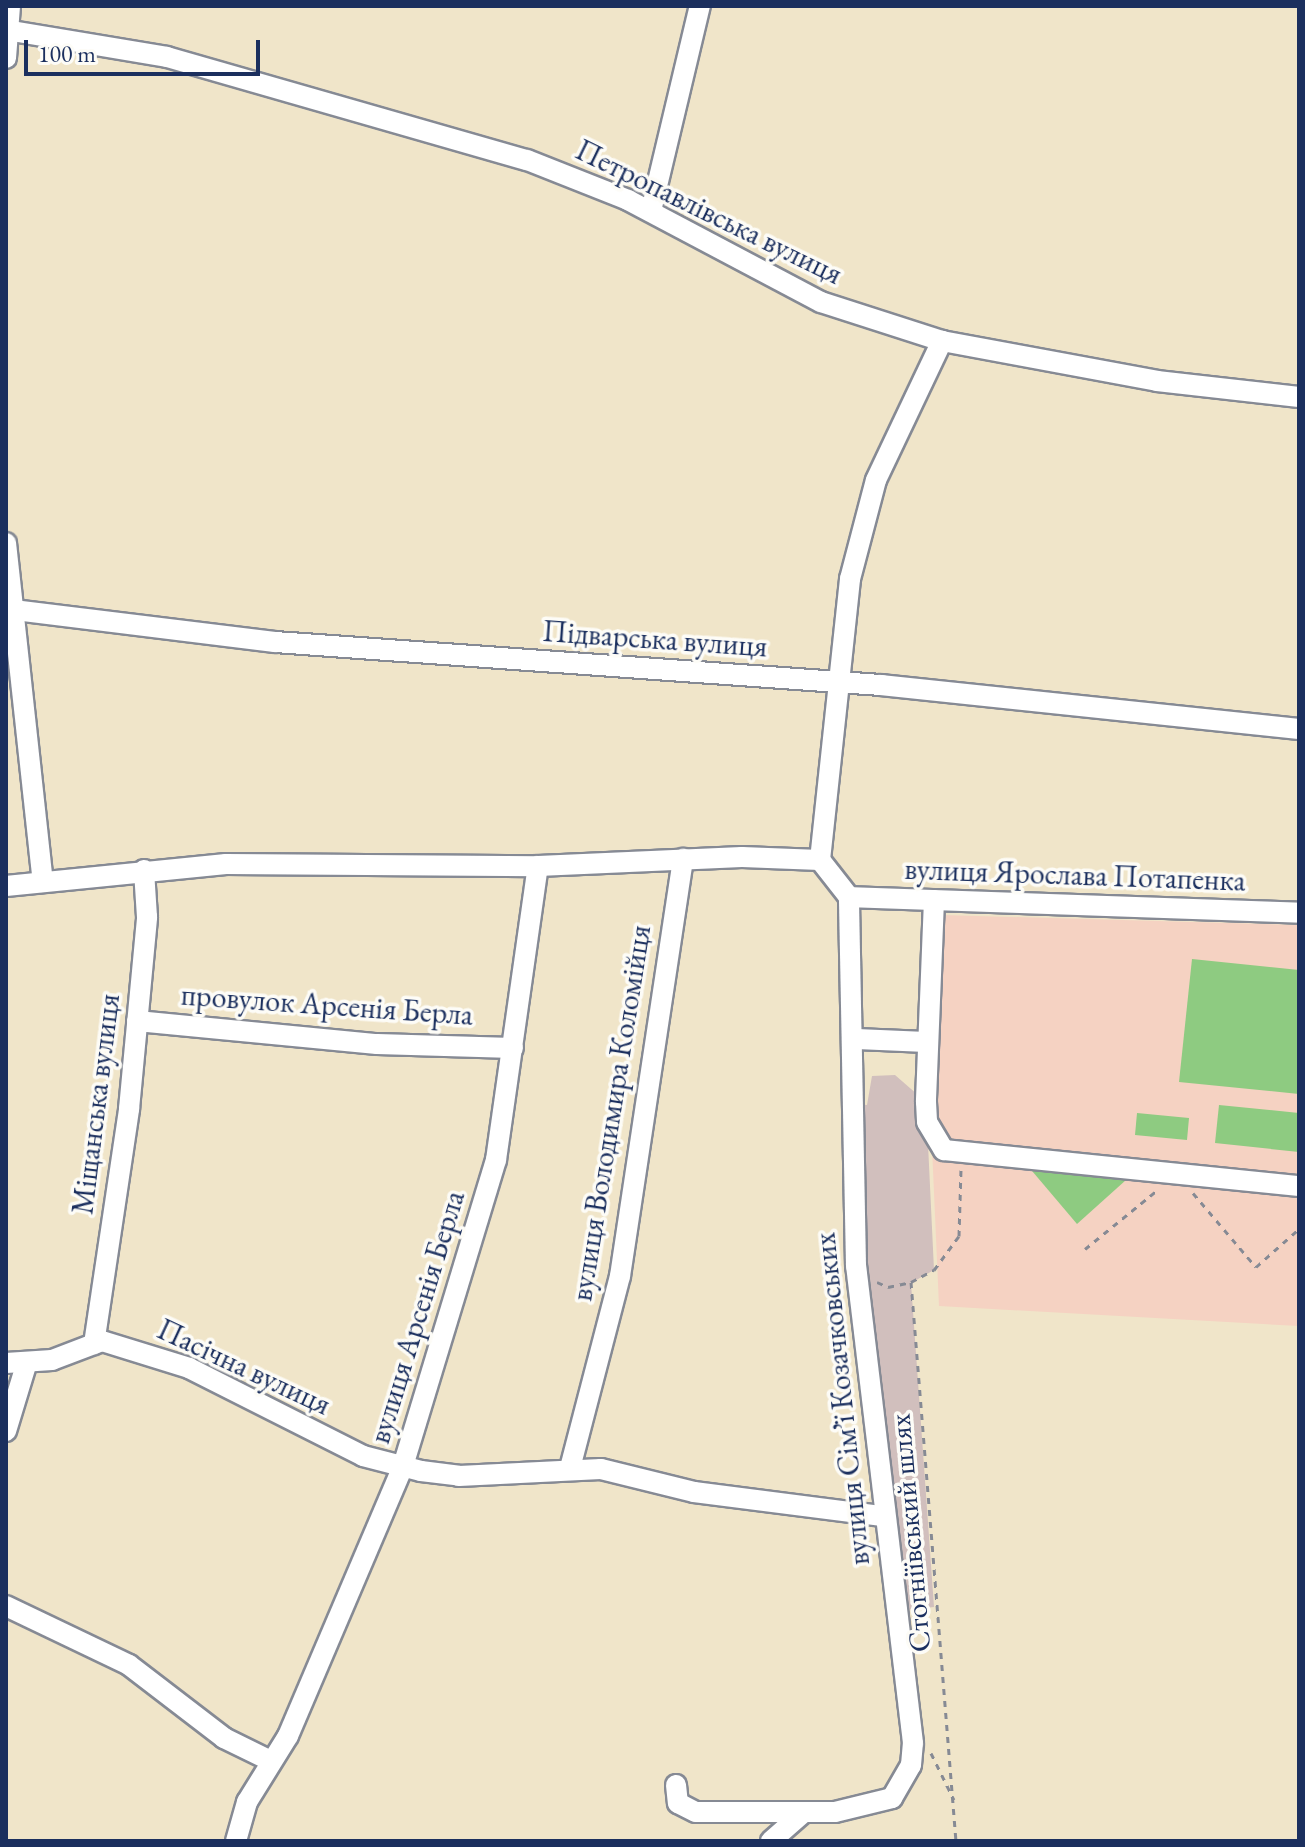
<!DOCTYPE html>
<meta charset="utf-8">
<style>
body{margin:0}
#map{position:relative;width:1305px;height:1847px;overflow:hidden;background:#f0e5c9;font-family:"EB Garamond",serif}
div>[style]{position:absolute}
.built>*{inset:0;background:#f5d2c2}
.industrial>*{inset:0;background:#d1bfbd}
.green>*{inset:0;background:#8ecb81}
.path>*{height:3px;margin-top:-1.5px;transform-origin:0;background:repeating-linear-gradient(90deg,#868a94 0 6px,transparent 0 12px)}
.roads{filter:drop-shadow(2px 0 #868a94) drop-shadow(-2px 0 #868a94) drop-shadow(0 2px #868a94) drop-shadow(0 -2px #868a94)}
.minor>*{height:20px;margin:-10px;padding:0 10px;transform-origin:10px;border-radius:10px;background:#fff}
span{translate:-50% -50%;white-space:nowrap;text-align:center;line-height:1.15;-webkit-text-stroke:7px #fdfcf7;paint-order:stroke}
.street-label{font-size:30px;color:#1b2f5e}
.frame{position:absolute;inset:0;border:8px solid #1b2f5e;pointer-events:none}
.scale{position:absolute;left:24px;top:40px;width:236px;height:36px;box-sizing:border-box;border:4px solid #1b2f5e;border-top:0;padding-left:10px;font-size:24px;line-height:28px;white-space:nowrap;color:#1b2f5e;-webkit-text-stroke:6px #fdfcf7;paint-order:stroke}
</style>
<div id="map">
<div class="built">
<i style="clip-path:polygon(942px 915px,1299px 925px,1299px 1326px,939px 1306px,930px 1102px)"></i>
</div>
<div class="industrial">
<i style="clip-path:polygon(895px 1075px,926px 1102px,934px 1270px,911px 1283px,934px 1607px,895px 1611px,856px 1266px,853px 1104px,867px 1105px,872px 1076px)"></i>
</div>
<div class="green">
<i style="clip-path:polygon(1192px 959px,1299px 970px,1299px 1094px,1179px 1082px)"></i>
<i style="clip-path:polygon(1219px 1105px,1299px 1113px,1299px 1152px,1215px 1143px)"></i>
<i style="clip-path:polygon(1137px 1113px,1189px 1118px,1187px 1140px,1135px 1135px)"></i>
<i style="clip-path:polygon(1027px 1165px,1126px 1180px,1077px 1224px)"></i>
</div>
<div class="path">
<i style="left:1193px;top:1193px;width:97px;rotate:49.6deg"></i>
<i style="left:1256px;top:1267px;width:57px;rotate:-41.5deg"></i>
<i style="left:1085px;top:1249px;width:92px;rotate:-39.2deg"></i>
<i style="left:877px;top:1282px;width:12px;rotate:24deg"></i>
<i style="left:888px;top:1287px;width:24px;rotate:-12deg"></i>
<i style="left:911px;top:1282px;width:561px;rotate:85.4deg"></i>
<i style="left:911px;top:1282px;width:26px;rotate:-28deg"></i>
<i style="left:934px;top:1270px;width:42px;rotate:-53.7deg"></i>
<i style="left:959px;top:1236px;width:66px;rotate:-88.3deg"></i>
<i style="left:931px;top:1753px;width:52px;rotate:63.9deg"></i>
</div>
<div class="roads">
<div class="minor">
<i style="left:6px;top:30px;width:163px;rotate:9.5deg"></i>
<i style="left:167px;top:57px;width:374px;rotate:16deg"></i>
<i style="left:527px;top:160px;width:109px;rotate:21.6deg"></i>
<i style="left:628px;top:200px;width:218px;rotate:27.9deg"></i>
<i style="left:821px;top:302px;width:127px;rotate:17.9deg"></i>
<i style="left:942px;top:341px;width:219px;rotate:10.5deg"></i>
<i style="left:1157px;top:381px;width:143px;rotate:6.4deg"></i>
<i style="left:6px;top:58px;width:52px;rotate:-85.6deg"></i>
<i style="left:651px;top:211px;width:211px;rotate:-76.6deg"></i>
<i style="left:6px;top:543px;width:341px;rotate:83.8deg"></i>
<i style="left:6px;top:609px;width:271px;rotate:7deg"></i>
<i style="left:275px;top:642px;width:608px;rotate:4.06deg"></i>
<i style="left:881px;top:685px;width:420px;rotate:6deg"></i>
<i style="left:6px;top:886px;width:221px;rotate:-5.7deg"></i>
<i style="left:226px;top:864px;width:312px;rotate:0.4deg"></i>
<i style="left:538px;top:866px;width:204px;rotate:-2.5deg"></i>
<i style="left:742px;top:857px;width:78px;rotate:2.2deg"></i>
<i style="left:849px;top:897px;width:47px;rotate:-128.1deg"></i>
<i style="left:820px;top:860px;width:283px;rotate:-83.9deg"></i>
<i style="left:850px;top:579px;width:102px;rotate:-75.3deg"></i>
<i style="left:876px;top:480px;width:154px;rotate:-64.6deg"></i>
<i style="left:849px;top:897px;width:450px;rotate:2deg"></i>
<i style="left:934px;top:900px;width:202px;rotate:92.3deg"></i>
<i style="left:926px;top:1102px;width:20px;rotate:87deg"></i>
<i style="left:927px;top:1122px;width:33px;rotate:59deg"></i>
<i style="left:944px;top:1150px;width:357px;rotate:5.8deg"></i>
<i style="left:137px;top:1021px;width:241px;rotate:5.5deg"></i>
<i style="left:377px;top:1044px;width:136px;rotate:1.7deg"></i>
<i style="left:855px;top:1039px;width:73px;rotate:2.4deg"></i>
<i style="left:94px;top:1344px;width:238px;rotate:-81.5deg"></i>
<i style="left:129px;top:1109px;width:193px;rotate:-84.6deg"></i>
<i style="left:147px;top:917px;width:47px;rotate:-93.7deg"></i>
<i style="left:6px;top:1363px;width:46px;rotate:-3.7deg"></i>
<i style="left:52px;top:1360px;width:53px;rotate:-20.8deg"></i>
<i style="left:102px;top:1341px;width:91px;rotate:17.2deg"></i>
<i style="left:189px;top:1368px;width:195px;rotate:26.8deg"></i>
<i style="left:363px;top:1456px;width:60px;rotate:14.5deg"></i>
<i style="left:421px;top:1471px;width:38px;rotate:7deg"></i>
<i style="left:459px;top:1476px;width:142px;rotate:-2.8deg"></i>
<i style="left:601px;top:1469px;width:96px;rotate:13.9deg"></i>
<i style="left:694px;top:1492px;width:190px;rotate:7.3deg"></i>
<i style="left:6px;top:1431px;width:72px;rotate:-73.1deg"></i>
<i style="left:570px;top:1468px;width:198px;rotate:-75.4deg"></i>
<i style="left:620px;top:1276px;width:422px;rotate:-81.4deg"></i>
<i style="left:6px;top:1606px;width:136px;rotate:25.6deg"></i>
<i style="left:129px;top:1665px;width:120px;rotate:37.5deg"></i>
<i style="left:224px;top:1738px;width:52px;rotate:26.1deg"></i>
<i style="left:676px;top:1785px;width:18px;rotate:84deg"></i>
<i style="left:678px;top:1803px;width:20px;rotate:27deg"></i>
<i style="left:696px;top:1812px;width:139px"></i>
<i style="left:835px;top:1812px;width:59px;rotate:-13.8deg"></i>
<i style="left:892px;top:1798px;width:38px;rotate:-60deg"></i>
<i style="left:911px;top:1765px;width:22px;rotate:-85deg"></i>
<i style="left:913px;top:1743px;width:480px;rotate:-96.8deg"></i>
<i style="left:856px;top:1266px;width:369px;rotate:-91.1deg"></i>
<i style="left:236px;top:1841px;width:41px;rotate:-74.2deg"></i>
<i style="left:247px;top:1802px;width:78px;rotate:-58.2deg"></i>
<i style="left:288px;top:1736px;width:293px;rotate:-66.9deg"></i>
<i style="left:403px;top:1466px;width:320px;rotate:-73.1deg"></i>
<i style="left:496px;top:1160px;width:297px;rotate:-81.9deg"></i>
<i style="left:771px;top:1841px;width:44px;rotate:-41.3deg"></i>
</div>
</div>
<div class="street-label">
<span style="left:709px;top:212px;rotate:26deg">Петропавлівська вулиця</span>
<span style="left:655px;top:639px;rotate:4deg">Підварська вулиця</span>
<span style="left:1075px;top:875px;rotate:2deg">вулиця Ярослава Потапенка</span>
<span style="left:327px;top:1005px;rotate:4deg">провулок Арсенія Берла</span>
<span style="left:96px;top:1104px;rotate:-83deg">Міщанська вулиця</span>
<span style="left:611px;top:1113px;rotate:-81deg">вулиця Володимира Коломійця</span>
<span style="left:417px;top:1317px;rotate:-73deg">вулиця Арсенія Берла</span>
<span style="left:244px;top:1367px;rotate:25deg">Пасічна вулиця</span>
<span style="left:842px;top:1399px;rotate:-96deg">вулиця Сімʼї Козачковських</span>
<span style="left:910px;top:1533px;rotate:-95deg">Стогніївський шлях</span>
</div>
<div class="frame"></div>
<div class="scale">100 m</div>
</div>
